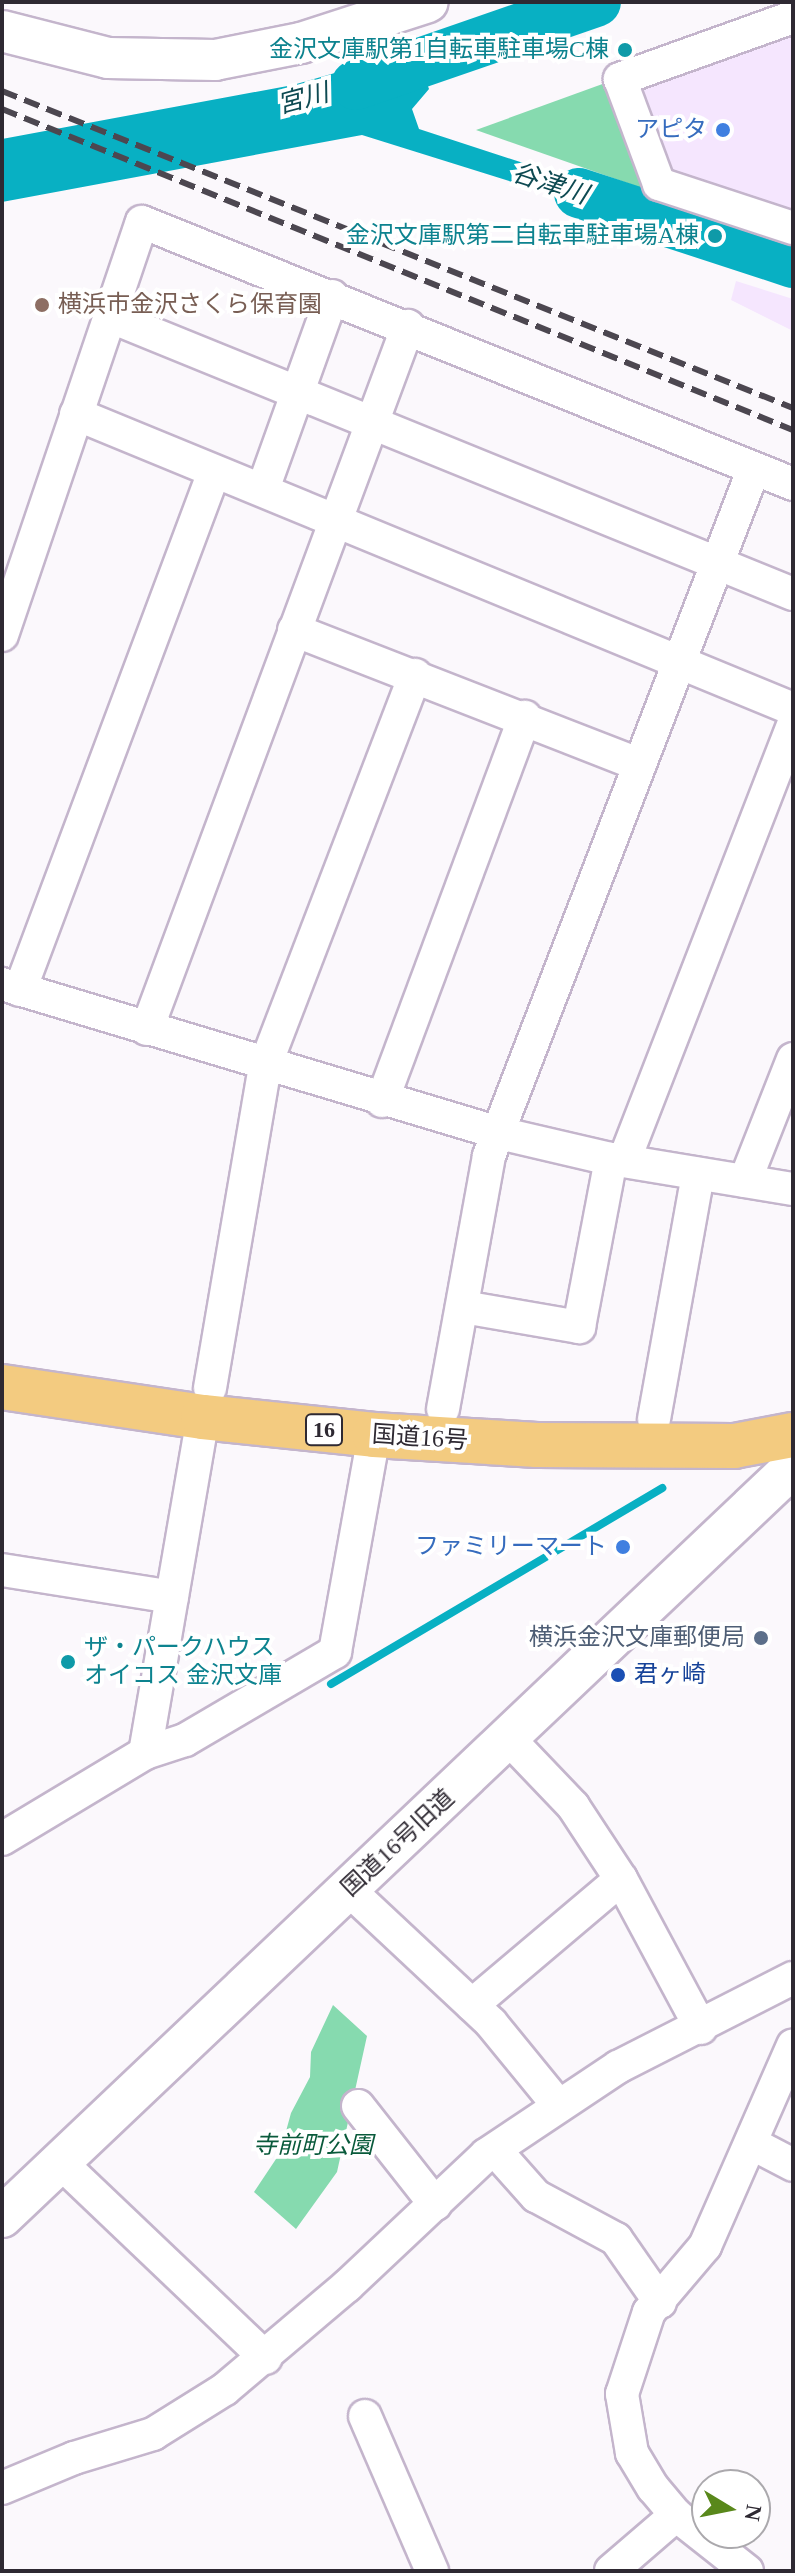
<!DOCTYPE html>
<meta charset="utf-8">
<style>
body{margin:0}
#map{position:relative;width:795px;height:2573px;overflow:hidden;background:#fbf8fc;font-family:"Times New Roman","Noto Sans JP",serif}
div>[style]{position:absolute}
.built>*{inset:0;background:#f5e6fe}
.green>*{inset:0;background:#86daaf}
.water>*{inset:0;background:#08b0c3}
.stream>*{height:8px;margin:-4px;padding:0 4px;transform-origin:4px;border-radius:4px;background:#08b0c3}
.river>*{height:50px;margin:-25px;padding:0 25px;transform-origin:25px;border-radius:25px;background:#08b0c3}
.roads{filter:drop-shadow(2px 0 #c4b5cc) drop-shadow(-2px 0 #c4b5cc) drop-shadow(0 2px #c4b5cc) drop-shadow(0 -2px #c4b5cc)}
.minor>*{height:32px;margin:-16px;padding:0 16px;transform-origin:16px;border-radius:16px;background:#fff}
.tertiary>*{height:40px;margin:-20px;padding:0 20px;transform-origin:20px;border-radius:20px;background:#fff}
.trunk>*{height:44px;margin:-22px;padding:0 22px;transform-origin:22px;border-radius:22px;background:#f3cb80}
.rail>*{height:6px;margin-top:-3px;transform-origin:0;background:repeating-linear-gradient(90deg,#4c4750 0 16px,transparent 0 24px)}
.dots>*{width:22px;height:22px;translate:-50% -50%;box-sizing:border-box;border:4px solid #fff;border-radius:50%}
span{translate:-50% -50%;white-space:nowrap;text-align:center;line-height:1.15;-webkit-text-stroke:8px #fff;paint-order:stroke}
.shield-label span{padding:2px 6px;background:#fff;border:2px solid;border-radius:6px;-webkit-text-stroke-width:0}
.shield-label{font-size:22px;color:#2e2932;font-weight:700}
.culture-label{font-size:24px;color:#0d838f}
.right{translate:-100% -50%;text-align:right}
.left{translate:0 -50%;text-align:left}
.shop-label{font-size:24px;color:#366cbe}
.education-label{font-size:24px;color:#785e54}
.street-label{font-size:24px;color:#2e2932}
.service-label{font-size:24px;color:#4e5e75}
.transit-label{font-size:24px;color:#164399}
.park-label{font-size:24px;color:#095a3b;font-style:italic}
.water-label{font-size:26px;color:#0e4a52;font-style:italic}
.frame{position:absolute;inset:0;border:4px solid #2e2932;pointer-events:none}
.north{position:absolute;left:691px;top:2469px;width:80px;height:80px;box-sizing:border-box;background:#fff;border:2px solid #aba9ad;border-radius:50%;rotate:100deg;font-size:22px;font-weight:700;line-height:32px;text-align:center;color:#2e2932}
.north::after{content:'';display:block;margin:auto;width:28px;height:36px;background:#59881b;clip-path:polygon(50% 0,100% 100%,50% 72%,0 100%)}
</style>
<div id="map">
<div class="built">
<i style="clip-path:polygon(793px 28px,793px 215px,678px 177px,668px 166px,640px 93px,647px 80px)"></i>
<i style="clip-path:polygon(736px 281px,793px 299px,793px 331px,731px 300px)"></i>
</div>
<div class="green">
<i style="clip-path:polygon(608px 82px,650px 191px,476px 130px)"></i>
<i style="clip-path:polygon(333px 2005px,367px 2036px,337px 2172px,296px 2229px,254px 2192px,280px 2153px,291px 2113px,310px 2077px,311px 2052px)"></i>
</div>
<div class="water">
<i style="clip-path:polygon(415px 50px,429px 89px,412px 109px,419px 129px,646px 203px,640px 222px,362px 135px,2px 202px,2px 139px,293px 85px)"></i>
</div>
<div class="stream">
<i style="left:331px;top:1684px;width:385px;rotate:-30.6deg"></i>
</div>
<div class="river">
<i style="left:356px;top:85px;width:254px;rotate:-19.1deg"></i>
<i style="left:579px;top:193px;width:225px;rotate:18.1deg"></i>
</div>
<div class="roads">
<div class="minor">
<i style="left:793px;top:17px;width:184px;rotate:160.3deg"></i>
<i style="left:620px;top:79px;width:112px;rotate:69.6deg"></i>
<i style="left:659px;top:184px;width:141px;rotate:18.2deg"></i>
<i style="left:109px;top:316px;width:738px;rotate:22.12deg"></i>
<i style="left:76px;top:414px;width:775px;rotate:22.36deg"></i>
<i style="left:263px;top:489px;width:205px;rotate:-70.3deg"></i>
<i style="left:294px;top:630px;width:371px;rotate:21.3deg"></i>
<i style="left:2px;top:635px;width:436px;rotate:-71.3deg"></i>
<i style="left:142px;top:222px;width:702px;rotate:21.92deg"></i>
<i style="left:2px;top:984px;width:519px;rotate:16.69deg"></i>
<i style="left:499px;top:1133px;width:115px;rotate:13.1deg"></i>
<i style="left:611px;top:1159px;width:184px;rotate:9.4deg"></i>
<i style="left:20px;top:990px;width:553px;rotate:-69.47deg"></i>
<i style="left:147px;top:1029px;width:750px;rotate:-69.63deg"></i>
<i style="left:382px;top:1101px;width:410px;rotate:-69.6deg"></i>
<i style="left:624px;top:1161px;width:467px;rotate:-68.8deg"></i>
<i style="left:745px;top:1181px;width:131px;rotate:-68.5deg"></i>
<i style="left:463px;top:1307px;width:118px;rotate:9.8deg"></i>
<i style="left:579px;top:1327px;width:171px;rotate:-79.2deg"></i>
<i style="left:210px;top:1388px;width:327px;rotate:-80.3deg"></i>
<i style="left:265px;top:1066px;width:419px;rotate:-69deg"></i>
<i style="left:443px;top:1409px;width:257px;rotate:-79.7deg"></i>
<i style="left:489px;top:1156px;width:737px;rotate:-68.93deg"></i>
<i style="left:654px;top:1419px;width:249px;rotate:-79.8deg"></i>
<i style="left:2px;top:1570px;width:172px;rotate:9deg"></i>
<i style="left:509px;top:1739px;width:93px;rotate:46.3deg"></i>
<i style="left:573px;top:1806px;width:87px;rotate:56.7deg"></i>
<i style="left:621px;top:1879px;width:169px;rotate:61.8deg"></i>
<i style="left:145px;top:1753px;width:341px;rotate:-80.2deg"></i>
<i style="left:2px;top:1839px;width:167px;rotate:-31deg"></i>
<i style="left:145px;top:1753px;width:42px;rotate:-18deg"></i>
<i style="left:185px;top:1740px;width:174px;rotate:-30.4deg"></i>
<i style="left:335px;top:1652px;width:220px;rotate:-79.8deg"></i>
<i style="left:348px;top:1889px;width:196px;rotate:43.1deg"></i>
<i style="left:491px;top:2023px;width:107px;rotate:50.7deg"></i>
<i style="left:472px;top:2005px;width:195px;rotate:-40.2deg"></i>
<i style="left:358px;top:2106px;width:125px;rotate:51.8deg"></i>
<i style="left:751px;top:2143px;width:47px;rotate:27.6deg"></i>
<i style="left:495px;top:2150px;width:62px;rotate:48.3deg"></i>
<i style="left:536px;top:2196px;width:91px;rotate:28.3deg"></i>
<i style="left:616px;top:2239px;width:77px;rotate:55.1deg"></i>
<i style="left:60px;top:2162px;width:284px;rotate:43.6deg"></i>
<i style="left:365px;top:2416px;width:169px;rotate:66.6deg"></i>
<i style="left:2px;top:2488px;width:78px;rotate:-22.6deg"></i>
<i style="left:74px;top:2458px;width:83px;rotate:-16.9deg"></i>
<i style="left:153px;top:2434px;width:85px;rotate:-32deg"></i>
<i style="left:225px;top:2389px;width:160px;rotate:-40.2deg"></i>
<i style="left:347px;top:2286px;width:191px;rotate:-43.3deg"></i>
<i style="left:486px;top:2155px;width:159px;rotate:-33.7deg"></i>
<i style="left:618px;top:2067px;width:196px;rotate:-27deg"></i>
<i style="left:611px;top:2571px;width:86px;rotate:-40.7deg"></i>
<i style="left:747px;top:2571px;width:90px;rotate:-141.7deg"></i>
<i style="left:676px;top:2515px;width:35px;rotate:-130deg"></i>
<i style="left:653px;top:2488px;width:41px;rotate:-121deg"></i>
<i style="left:632px;top:2453px;width:60px;rotate:-99.6deg"></i>
<i style="left:622px;top:2394px;width:86px;rotate:-71.8deg"></i>
<i style="left:649px;top:2312px;width:87px;rotate:-49.7deg"></i>
<i style="left:705px;top:2246px;width:219px;rotate:-66.3deg"></i>
</div>
<div class="tertiary">
<i style="left:2px;top:31px;width:109px;rotate:14.3deg"></i>
<i style="left:108px;top:58px;width:107px;rotate:1.1deg"></i>
<i style="left:215px;top:60px;width:88px;rotate:-11.2deg"></i>
<i style="left:301px;top:43px;width:133px;rotate:-17.9deg"></i>
<i style="left:2px;top:2217px;width:1090px;rotate:-43.48deg"></i>
</div>
<div class="trunk">
<i style="left:2px;top:1387px;width:203px;rotate:8.5deg"></i>
<i style="left:203px;top:1417px;width:172px;rotate:6deg"></i>
<i style="left:374px;top:1435px;width:163px;rotate:3.5deg"></i>
<i style="left:537px;top:1445px;width:197px;rotate:0.3deg"></i>
<i style="left:734px;top:1446px;width:60px;rotate:-10.6deg"></i>
</div>
</div>
<div class="rail">
<i style="left:2px;top:91px;width:852px;rotate:21.84deg"></i>
<i style="left:2px;top:109px;width:854px;rotate:22.09deg"></i>
</div>
<div class="dots">
<i style="left:625px;top:50px;background:#0f9aa8"></i>
<i style="left:723px;top:130px;background:#3f7fe0"></i>
<i style="left:715px;top:236px;background:#0f9aa8"></i>
<i style="left:42px;top:305px;background:#8d6e63"></i>
<i style="left:623px;top:1547px;background:#3f7fe0"></i>
<i style="left:761px;top:1638px;background:#5c6f8a"></i>
<i style="left:68px;top:1662px;background:#0f9aa8"></i>
<i style="left:618px;top:1675px;background:#1a4fb4"></i>
</div>
<div class="shield-label">
<span style="left:324px;top:1430px">16</span>
</div>
<div class="culture-label">
<span class="right" style="left:609px;top:50px">金沢文庫駅第1自転車駐車場C棟</span>
<span class="right" style="left:699px;top:236px">金沢文庫駅第二自転車駐車場A棟</span>
<span class="left" style="left:84px;top:1662px">ザ・パークハウス<br>オイコス 金沢文庫</span>
</div>
<div class="shop-label">
<span class="right" style="left:707px;top:130px">アピタ</span>
<span class="right" style="left:607px;top:1547px">ファミリーマート</span>
</div>
<div class="education-label">
<span class="left" style="left:58px;top:305px">横浜市金沢さくら保育園</span>
</div>
<div class="street-label">
<span style="left:420px;top:1438px;rotate:4deg">国道16号</span>
<span style="left:398px;top:1843px;rotate:-43deg">国道16号旧道</span>
</div>
<div class="service-label">
<span class="right" style="left:745px;top:1638px">横浜金沢文庫郵便局</span>
</div>
<div class="transit-label">
<span class="left" style="left:634px;top:1675px">君ヶ崎</span>
</div>
<div class="park-label">
<span style="left:313px;top:2146px">寺前町公園</span>
</div>
<div class="water-label">
<span style="left:303px;top:99px;rotate:-15deg">宮川</span>
<span style="left:550px;top:184px;rotate:18deg">谷津川</span>
</div>
<div class="frame"></div>
<div class="north">N</div>
</div>
